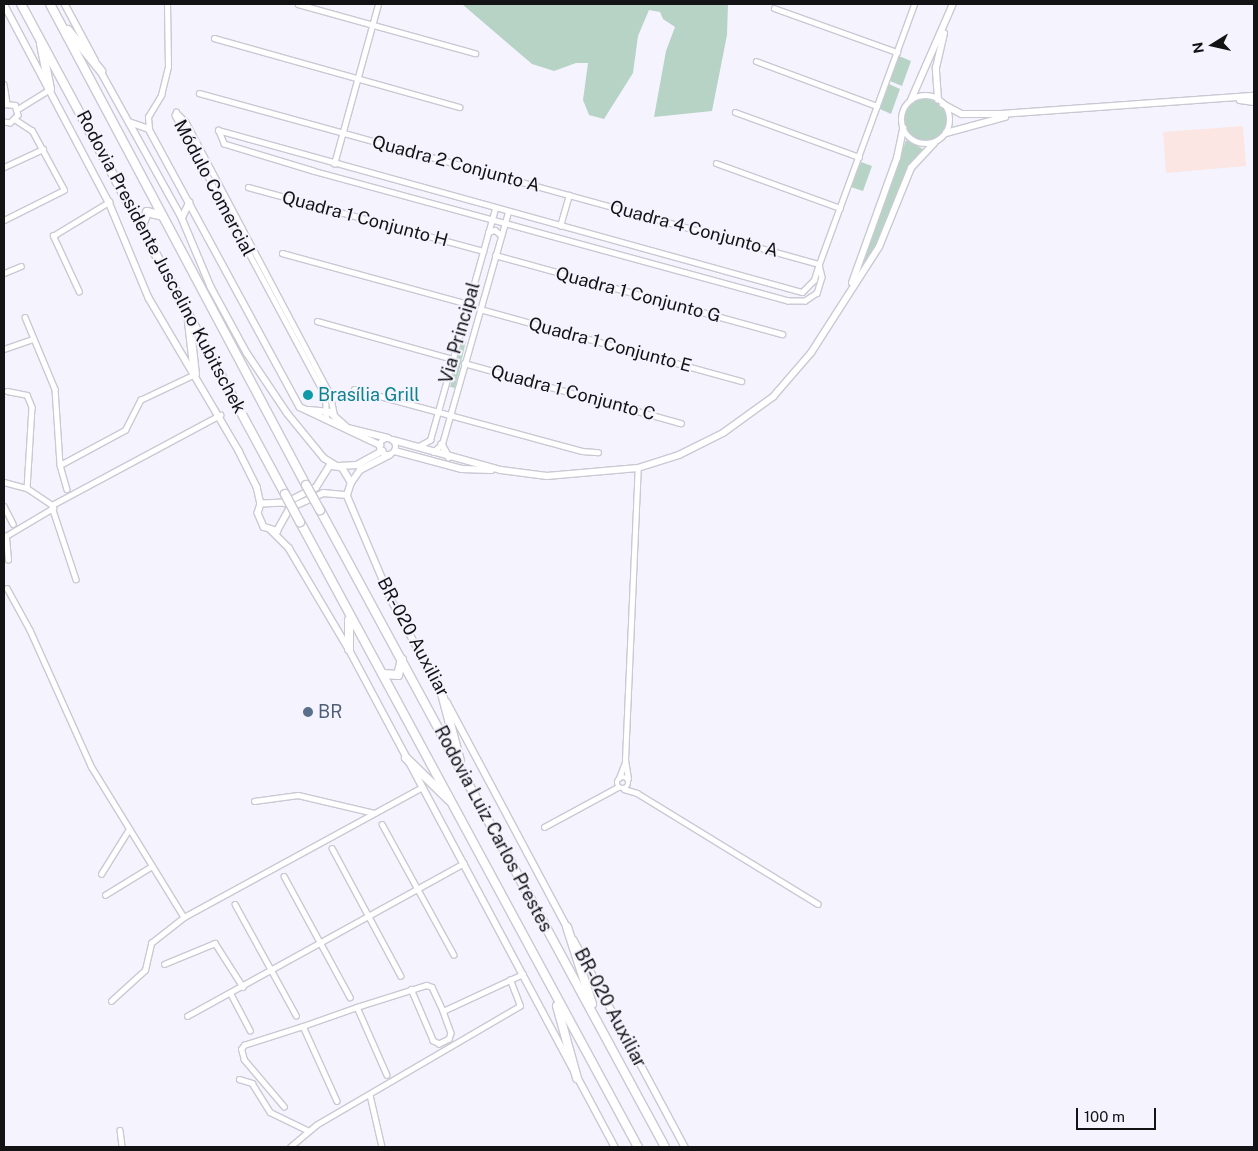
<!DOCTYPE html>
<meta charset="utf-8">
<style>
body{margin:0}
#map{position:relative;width:1258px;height:1151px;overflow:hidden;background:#f5f4fe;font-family:"Public Sans",sans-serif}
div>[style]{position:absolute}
.commercial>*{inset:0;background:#fbe6e3}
.green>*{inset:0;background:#b7d3c5}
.round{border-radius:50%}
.roads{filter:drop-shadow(1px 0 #cac9d3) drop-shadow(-1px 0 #cac9d3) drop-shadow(0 1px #cac9d3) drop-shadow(0 -1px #cac9d3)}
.street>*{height:4.5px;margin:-2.25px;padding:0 2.25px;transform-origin:2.25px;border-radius:2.25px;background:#fff}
.street>.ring{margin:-2.25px;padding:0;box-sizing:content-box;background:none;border:4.5px solid #fff;border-radius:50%}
.secondary>*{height:5.5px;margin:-2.75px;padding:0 2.75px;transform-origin:2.75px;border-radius:2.75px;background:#fff}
.secondary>.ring{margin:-2.75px;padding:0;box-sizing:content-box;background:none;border:5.5px solid #fff;border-radius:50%}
.highway>*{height:8px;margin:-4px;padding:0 4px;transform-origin:4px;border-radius:4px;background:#fff}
.bridges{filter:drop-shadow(1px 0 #cac9d3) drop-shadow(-1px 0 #cac9d3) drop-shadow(0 1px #cac9d3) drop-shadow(0 -1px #cac9d3)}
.highway-bridge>*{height:8px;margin:-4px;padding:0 4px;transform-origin:4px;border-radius:4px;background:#fff}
.dots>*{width:14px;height:14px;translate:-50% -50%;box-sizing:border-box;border:2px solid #f5f4fe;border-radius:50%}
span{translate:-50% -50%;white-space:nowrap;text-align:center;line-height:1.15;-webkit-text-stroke:4px #f5f4fe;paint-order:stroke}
.street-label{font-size:18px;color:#131316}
.culture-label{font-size:18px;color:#0d838f}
.left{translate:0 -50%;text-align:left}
.service-label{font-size:18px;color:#4e5e75}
.frame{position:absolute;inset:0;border:5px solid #131316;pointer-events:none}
.north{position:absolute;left:1188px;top:20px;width:50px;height:50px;-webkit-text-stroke:4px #f5f4fe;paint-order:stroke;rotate:260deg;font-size:14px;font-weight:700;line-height:20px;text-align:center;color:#131316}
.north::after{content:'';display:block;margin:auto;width:18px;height:22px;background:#131316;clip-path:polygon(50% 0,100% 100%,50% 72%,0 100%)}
.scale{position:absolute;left:1076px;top:1108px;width:80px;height:22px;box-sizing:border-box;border:2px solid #131316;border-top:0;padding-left:6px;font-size:15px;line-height:18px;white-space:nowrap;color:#131316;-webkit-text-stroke:4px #f5f4fe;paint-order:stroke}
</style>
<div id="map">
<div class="commercial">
<i style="clip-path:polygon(1243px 126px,1246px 166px,1166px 173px,1163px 132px)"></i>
</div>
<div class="green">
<i style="clip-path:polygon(462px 4px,728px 4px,727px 35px,712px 111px,654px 117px,666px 51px,675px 27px,663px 19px,660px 12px,649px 10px,638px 36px,633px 73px,604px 119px,589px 115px,583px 100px,588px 63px,576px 63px,554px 71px,532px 64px)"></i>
<i style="clip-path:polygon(899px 56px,911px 61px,902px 86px,890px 81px)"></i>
<i style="clip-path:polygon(889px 84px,900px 89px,891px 114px,880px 109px)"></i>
<i class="round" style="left:903px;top:99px;width:44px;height:44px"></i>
<i style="clip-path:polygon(906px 140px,925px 150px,907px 171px,879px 243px,855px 282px)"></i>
<i style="clip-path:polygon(861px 162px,872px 166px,863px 191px,851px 187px)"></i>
<i style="clip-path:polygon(466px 341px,455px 388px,450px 387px,462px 342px)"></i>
</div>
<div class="roads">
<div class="street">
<i style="left:298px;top:4px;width:184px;rotate:15.5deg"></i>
<i style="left:774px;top:8px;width:131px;rotate:19.7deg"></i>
<i style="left:214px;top:38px;width:255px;rotate:15.7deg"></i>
<i style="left:756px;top:61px;width:129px;rotate:20.4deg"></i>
<i style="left:4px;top:84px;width:18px;rotate:81deg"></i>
<i style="left:199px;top:93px;width:643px;rotate:15.42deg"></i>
<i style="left:4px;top:104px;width:11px;rotate:5deg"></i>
<i style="left:15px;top:105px;width:10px;rotate:73deg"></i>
<i style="left:18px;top:115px;width:11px;rotate:135deg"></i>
<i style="left:10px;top:123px;width:6px;rotate:-171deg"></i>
<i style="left:18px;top:109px;width:38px;rotate:-32deg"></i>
<i style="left:735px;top:112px;width:132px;rotate:19.9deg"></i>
<i style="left:149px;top:129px;width:12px;rotate:-95deg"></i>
<i style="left:148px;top:117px;width:26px;rotate:-59deg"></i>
<i style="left:161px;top:95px;width:29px;rotate:-76deg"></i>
<i style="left:168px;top:67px;width:63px;rotate:-90.9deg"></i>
<i style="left:716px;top:163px;width:132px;rotate:19.9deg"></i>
<i style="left:334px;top:164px;width:166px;rotate:-74.6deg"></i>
<i style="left:4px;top:167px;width:43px;rotate:-24.8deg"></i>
<i style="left:248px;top:187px;width:244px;rotate:15.2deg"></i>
<i style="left:4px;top:220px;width:67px;rotate:-26.6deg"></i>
<i style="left:64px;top:190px;width:67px;rotate:-118.5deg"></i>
<i style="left:32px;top:131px;width:20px;rotate:-147deg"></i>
<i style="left:560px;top:226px;width:32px;rotate:-74deg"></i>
<i style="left:488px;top:232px;width:7px;rotate:-16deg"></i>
<i style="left:495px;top:230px;width:8px;rotate:40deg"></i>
<i style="left:282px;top:253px;width:193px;rotate:15.3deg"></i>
<i style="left:495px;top:255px;width:298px;rotate:15.4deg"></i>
<i style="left:819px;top:264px;width:13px;rotate:77deg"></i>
<i style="left:822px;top:277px;width:17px;rotate:107deg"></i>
<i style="left:817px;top:293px;width:14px;rotate:146deg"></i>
<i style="left:805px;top:301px;width:17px;rotate:180deg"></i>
<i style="left:788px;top:301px;width:492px;rotate:-164.7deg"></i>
<i style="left:313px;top:171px;width:93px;rotate:-163.1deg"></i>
<i style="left:224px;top:144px;width:15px;rotate:-113deg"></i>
<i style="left:218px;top:130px;width:606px;rotate:15.5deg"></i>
<i style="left:802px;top:292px;width:17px;rotate:-45deg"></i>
<i style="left:814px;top:280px;width:17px;rotate:-73deg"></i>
<i style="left:819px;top:264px;width:277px;rotate:-69.9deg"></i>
<i style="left:4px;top:273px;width:18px;rotate:-22deg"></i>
<i style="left:79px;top:292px;width:62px;rotate:-114.9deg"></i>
<i style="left:53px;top:236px;width:66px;rotate:-31.3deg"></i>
<i style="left:480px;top:309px;width:271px;rotate:15.4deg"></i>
<i style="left:25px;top:317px;width:78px;rotate:67.4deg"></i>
<i style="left:55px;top:389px;width:76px;rotate:86.2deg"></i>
<i style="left:60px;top:465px;width:25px;rotate:74deg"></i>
<i style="left:317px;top:321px;width:141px;rotate:15.6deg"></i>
<i style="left:4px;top:349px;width:31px;rotate:-19deg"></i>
<i style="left:464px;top:363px;width:225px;rotate:15.5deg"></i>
<i style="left:354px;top:389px;width:236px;rotate:15.2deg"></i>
<i style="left:582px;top:451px;width:16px;rotate:4deg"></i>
<i style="left:7px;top:391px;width:20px;rotate:11deg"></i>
<i style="left:27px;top:395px;width:13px;rotate:67deg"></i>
<i style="left:32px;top:407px;width:81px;rotate:93.5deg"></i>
<i style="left:326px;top:420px;width:24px;rotate:-92deg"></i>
<i style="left:325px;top:396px;width:318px;rotate:-118.2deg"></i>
<i style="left:175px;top:116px;width:4px;rotate:-76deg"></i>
<i style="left:176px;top:112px;width:14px;rotate:45deg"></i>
<i style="left:186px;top:122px;width:308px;rotate:62.1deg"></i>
<i style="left:330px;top:394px;width:24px;rotate:78deg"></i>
<i style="left:419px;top:446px;width:13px;rotate:-29deg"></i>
<i style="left:430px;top:440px;width:241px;rotate:-74.3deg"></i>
<i style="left:433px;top:452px;width:12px;rotate:-42deg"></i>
<i style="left:442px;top:444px;width:241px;rotate:-74.1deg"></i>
<i style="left:60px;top:465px;width:74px;rotate:-28.3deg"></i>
<i style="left:125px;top:430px;width:34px;rotate:-63deg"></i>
<i style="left:140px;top:400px;width:61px;rotate:-25.3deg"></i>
<i style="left:4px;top:482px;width:24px;rotate:15deg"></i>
<i style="left:27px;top:488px;width:30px;rotate:34deg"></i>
<i style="left:52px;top:505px;width:191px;rotate:-28.2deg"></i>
<i style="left:4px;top:506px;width:20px;rotate:63deg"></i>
<i style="left:52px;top:507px;width:76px;rotate:71.6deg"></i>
<i style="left:8px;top:560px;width:24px;rotate:-95deg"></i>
<i style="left:6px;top:536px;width:55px;rotate:-30.8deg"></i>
<i style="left:7px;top:588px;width:48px;rotate:61.3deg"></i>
<i style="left:30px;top:630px;width:149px;rotate:65.8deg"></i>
<i style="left:91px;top:766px;width:177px;rotate:58.4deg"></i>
<i class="ring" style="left:617px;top:777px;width:7.5px;height:7.5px"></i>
<i style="left:619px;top:778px;width:17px;rotate:-69deg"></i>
<i style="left:628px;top:779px;width:19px;rotate:-99deg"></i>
<i style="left:625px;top:760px;width:292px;rotate:-87.5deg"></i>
<i style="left:624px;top:789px;width:14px;rotate:17deg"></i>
<i style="left:637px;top:793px;width:212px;rotate:31.5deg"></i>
<i style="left:254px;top:801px;width:44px;rotate:-7.8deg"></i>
<i style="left:298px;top:795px;width:78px;rotate:13.3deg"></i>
<i style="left:382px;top:824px;width:149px;rotate:61.2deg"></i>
<i style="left:544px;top:827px;width:84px;rotate:-28.4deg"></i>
<i style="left:332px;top:848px;width:145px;rotate:61.7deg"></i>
<i style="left:101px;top:874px;width:53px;rotate:-58.1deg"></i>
<i style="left:284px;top:876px;width:138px;rotate:61.4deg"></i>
<i style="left:105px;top:895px;width:55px;rotate:-31.7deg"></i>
<i style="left:235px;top:904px;width:127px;rotate:61.2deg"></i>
<i style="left:164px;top:964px;width:55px;rotate:-22.4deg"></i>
<i style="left:215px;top:943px;width:52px;rotate:57.5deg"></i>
<i style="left:231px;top:994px;width:41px;rotate:62.2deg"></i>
<i style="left:111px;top:1001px;width:46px;rotate:-42.4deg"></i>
<i style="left:145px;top:970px;width:28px;rotate:-77deg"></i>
<i style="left:151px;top:943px;width:42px;rotate:-38.2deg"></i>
<i style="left:184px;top:917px;width:271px;rotate:-28.6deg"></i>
<i style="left:357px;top:1007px;width:74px;rotate:66.2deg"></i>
<i style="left:443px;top:1011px;width:88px;rotate:-24.8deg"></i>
<i style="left:187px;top:1016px;width:316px;rotate:-28.9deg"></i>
<i style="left:303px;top:1026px;width:82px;rotate:65.6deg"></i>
<i style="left:239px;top:1079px;width:14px;rotate:17deg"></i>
<i style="left:252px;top:1083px;width:34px;rotate:58deg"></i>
<i style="left:270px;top:1112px;width:43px;rotate:26deg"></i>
<i style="left:370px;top:1095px;width:53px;rotate:77deg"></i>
<i style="left:284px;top:1107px;width:62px;rotate:-130.4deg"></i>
<i style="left:244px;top:1060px;width:11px;rotate:-105deg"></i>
<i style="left:241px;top:1049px;width:5px;rotate:-53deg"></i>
<i style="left:244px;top:1045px;width:62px;rotate:-17.9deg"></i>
<i style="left:303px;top:1026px;width:57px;rotate:-19.4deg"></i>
<i style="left:357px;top:1007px;width:57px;rotate:-17.5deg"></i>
<i style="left:411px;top:990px;width:16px;rotate:-18deg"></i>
<i style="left:426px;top:985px;width:6px;rotate:18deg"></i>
<i style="left:432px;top:987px;width:26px;rotate:65deg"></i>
<i style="left:443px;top:1011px;width:23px;rotate:70deg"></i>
<i style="left:451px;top:1033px;width:6px;rotate:108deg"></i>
<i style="left:449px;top:1039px;width:11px;rotate:153deg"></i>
<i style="left:439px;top:1044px;width:7px;rotate:-153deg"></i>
<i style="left:433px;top:1041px;width:56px;rotate:-113.3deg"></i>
<i style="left:120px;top:1130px;width:17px;rotate:83deg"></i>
<i style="left:290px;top:1147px;width:34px;rotate:-40deg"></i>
<i style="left:316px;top:1125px;width:236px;rotate:-30.3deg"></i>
<i style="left:520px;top:1006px;width:28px;rotate:-111deg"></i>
</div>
<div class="secondary">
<i style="left:4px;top:4px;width:224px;rotate:62.1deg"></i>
<i style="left:109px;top:202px;width:104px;rotate:67.4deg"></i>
<i style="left:149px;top:298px;width:178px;rotate:59.5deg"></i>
<i style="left:239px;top:451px;width:40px;rotate:63.4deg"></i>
<i style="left:257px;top:487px;width:17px;rotate:77deg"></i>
<i style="left:261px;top:504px;width:9px;rotate:108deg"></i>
<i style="left:258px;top:513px;width:15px;rotate:67deg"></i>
<i style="left:264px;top:527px;width:14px;rotate:17deg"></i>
<i style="left:277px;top:531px;width:26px;rotate:-61deg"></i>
<i style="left:290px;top:508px;width:36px;rotate:-24deg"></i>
<i style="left:323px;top:493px;width:24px;rotate:5deg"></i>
<i style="left:347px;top:495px;width:13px;rotate:-72deg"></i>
<i style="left:351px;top:483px;width:17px;rotate:-121deg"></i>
<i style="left:342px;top:468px;width:12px;rotate:-171deg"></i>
<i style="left:330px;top:466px;width:26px;rotate:122deg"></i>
<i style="left:316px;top:488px;width:34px;rotate:153deg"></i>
<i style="left:286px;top:503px;width:25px;rotate:178deg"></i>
<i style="left:65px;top:4px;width:64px;rotate:61.8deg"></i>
<i style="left:99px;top:68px;width:171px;rotate:61deg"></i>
<i style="left:182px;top:218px;width:75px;rotate:67.2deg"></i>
<i style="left:211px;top:287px;width:75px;rotate:61.4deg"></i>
<i style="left:247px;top:353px;width:73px;rotate:56.1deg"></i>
<i style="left:288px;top:414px;width:57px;rotate:50.7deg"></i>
<i style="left:324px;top:458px;width:13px;rotate:32deg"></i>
<i class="ring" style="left:902px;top:96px;width:42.5px;height:42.5px"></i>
<i style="left:911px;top:100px;width:105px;rotate:-66.4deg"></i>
<i style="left:938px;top:100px;width:32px;rotate:-94deg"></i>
<i style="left:936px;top:68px;width:35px;rotate:-77deg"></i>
<i style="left:1240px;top:100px;width:14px;rotate:8deg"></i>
<i style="left:943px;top:104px;width:21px;rotate:28deg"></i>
<i style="left:962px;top:114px;width:39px"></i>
<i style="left:1001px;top:114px;width:254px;rotate:-4.1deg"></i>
<i style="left:129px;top:122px;width:21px;rotate:19deg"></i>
<i style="left:149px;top:129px;width:316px;rotate:61.5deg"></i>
<i style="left:300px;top:407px;width:89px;rotate:25.4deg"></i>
<i style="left:946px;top:133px;width:61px;rotate:-15.2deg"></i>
<i style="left:182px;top:218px;width:17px;rotate:-65deg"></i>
<i style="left:852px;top:283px;width:133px;rotate:-70.2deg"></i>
<i style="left:897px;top:158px;width:30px;rotate:-78deg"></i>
<i style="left:309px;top:410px;width:21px;rotate:5deg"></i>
<i style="left:330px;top:412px;width:24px;rotate:42deg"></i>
<i style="left:348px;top:428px;width:41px;rotate:14deg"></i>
<i class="ring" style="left:380px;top:439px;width:10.5px;height:10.5px"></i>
<i style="left:393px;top:440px;width:112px;rotate:15.5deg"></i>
<i style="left:501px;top:470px;width:46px;rotate:7.4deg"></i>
<i style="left:547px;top:476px;width:91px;rotate:-5deg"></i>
<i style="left:638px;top:468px;width:43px;rotate:-17.6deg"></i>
<i style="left:679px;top:455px;width:49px;rotate:-26.6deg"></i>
<i style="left:723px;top:433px;width:62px;rotate:-35.8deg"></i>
<i style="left:773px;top:397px;width:58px;rotate:-49.2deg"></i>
<i style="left:811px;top:353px;width:126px;rotate:-57.3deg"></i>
<i style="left:879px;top:247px;width:85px;rotate:-67.9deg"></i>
<i style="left:911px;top:168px;width:34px;rotate:-47deg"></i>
<i style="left:442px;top:444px;width:15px;rotate:62deg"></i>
<i style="left:395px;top:451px;width:69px;rotate:15deg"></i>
<i style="left:462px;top:469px;width:29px;rotate:2deg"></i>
<i style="left:339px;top:466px;width:18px;rotate:-3deg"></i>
<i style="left:357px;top:465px;width:29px;rotate:-29deg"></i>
<i style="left:351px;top:483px;width:16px;rotate:-55deg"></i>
<i style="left:360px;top:470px;width:33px;rotate:-27deg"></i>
<i style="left:347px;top:495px;width:115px;rotate:67deg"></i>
<i style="left:392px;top:601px;width:105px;rotate:61.5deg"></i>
<i style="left:272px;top:531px;width:24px;rotate:45deg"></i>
<i style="left:289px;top:548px;width:117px;rotate:59.3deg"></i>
<i style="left:349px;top:649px;width:565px;rotate:61.89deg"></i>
<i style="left:447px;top:702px;width:257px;rotate:61.9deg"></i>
<i style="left:574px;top:940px;width:235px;rotate:61.8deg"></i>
</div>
<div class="highway">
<i style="left:21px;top:4px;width:557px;rotate:61.69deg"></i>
<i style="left:50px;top:4px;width:545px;rotate:61.98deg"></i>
<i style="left:68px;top:30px;width:53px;rotate:51.2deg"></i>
<i style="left:41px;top:44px;width:46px;rotate:78.7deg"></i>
<i style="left:141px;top:228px;width:17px;rotate:-69deg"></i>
<i style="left:147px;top:212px;width:16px;rotate:14deg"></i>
<i style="left:188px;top:313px;width:61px;rotate:83.5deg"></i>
<i style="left:320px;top:510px;width:724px;rotate:61.56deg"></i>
<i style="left:300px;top:522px;width:711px;rotate:61.6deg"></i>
<i style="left:349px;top:649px;width:29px;rotate:-90deg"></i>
<i style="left:383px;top:674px;width:15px;rotate:4deg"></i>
<i style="left:398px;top:675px;width:16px;rotate:-76deg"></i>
<i style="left:441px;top:690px;width:73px;rotate:75deg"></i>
<i style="left:406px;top:758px;width:60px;rotate:44.3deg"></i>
<i style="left:567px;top:927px;width:81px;rotate:72deg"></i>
<i style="left:557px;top:1006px;width:75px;rotate:74.5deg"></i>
</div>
</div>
<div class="bridges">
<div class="highway-bridge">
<i style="left:306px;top:485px;width:29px;rotate:61deg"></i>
<i style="left:285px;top:494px;width:32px;rotate:62deg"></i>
</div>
</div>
<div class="dots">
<i style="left:308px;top:395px;background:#0f9aa8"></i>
<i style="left:308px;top:712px;background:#5c6f8a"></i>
</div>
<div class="street-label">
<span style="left:456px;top:164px;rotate:15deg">Quadra 2 Conjunto A</span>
<span style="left:214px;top:188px;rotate:62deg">Módulo Comercial</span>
<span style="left:365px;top:219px;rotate:15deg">Quadra 1 Conjunto H</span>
<span style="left:694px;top:229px;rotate:15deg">Quadra 4 Conjunto A</span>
<span style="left:161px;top:262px;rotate:62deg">Rodovia Presidente Juscelino Kubitschek</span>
<span style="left:638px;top:295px;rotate:15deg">Quadra 1 Conjunto G</span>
<span style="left:460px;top:333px;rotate:-74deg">Via Principal</span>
<span style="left:610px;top:345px;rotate:15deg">Quadra 1 Conjunto E</span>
<span style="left:573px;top:393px;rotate:15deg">Quadra 1 Conjunto C</span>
<span style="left:413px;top:637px;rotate:62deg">BR-020 Auxiliar</span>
<span style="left:493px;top:829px;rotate:62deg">Rodovia Luiz Carlos Prestes</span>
<span style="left:610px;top:1008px;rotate:62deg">BR-020 Auxiliar</span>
</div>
<div class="culture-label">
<span class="left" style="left:318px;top:395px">Brasília Grill</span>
</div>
<div class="service-label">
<span class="left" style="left:318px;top:712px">BR</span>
</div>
<div class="frame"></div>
<div class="north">N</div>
<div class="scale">100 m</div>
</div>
